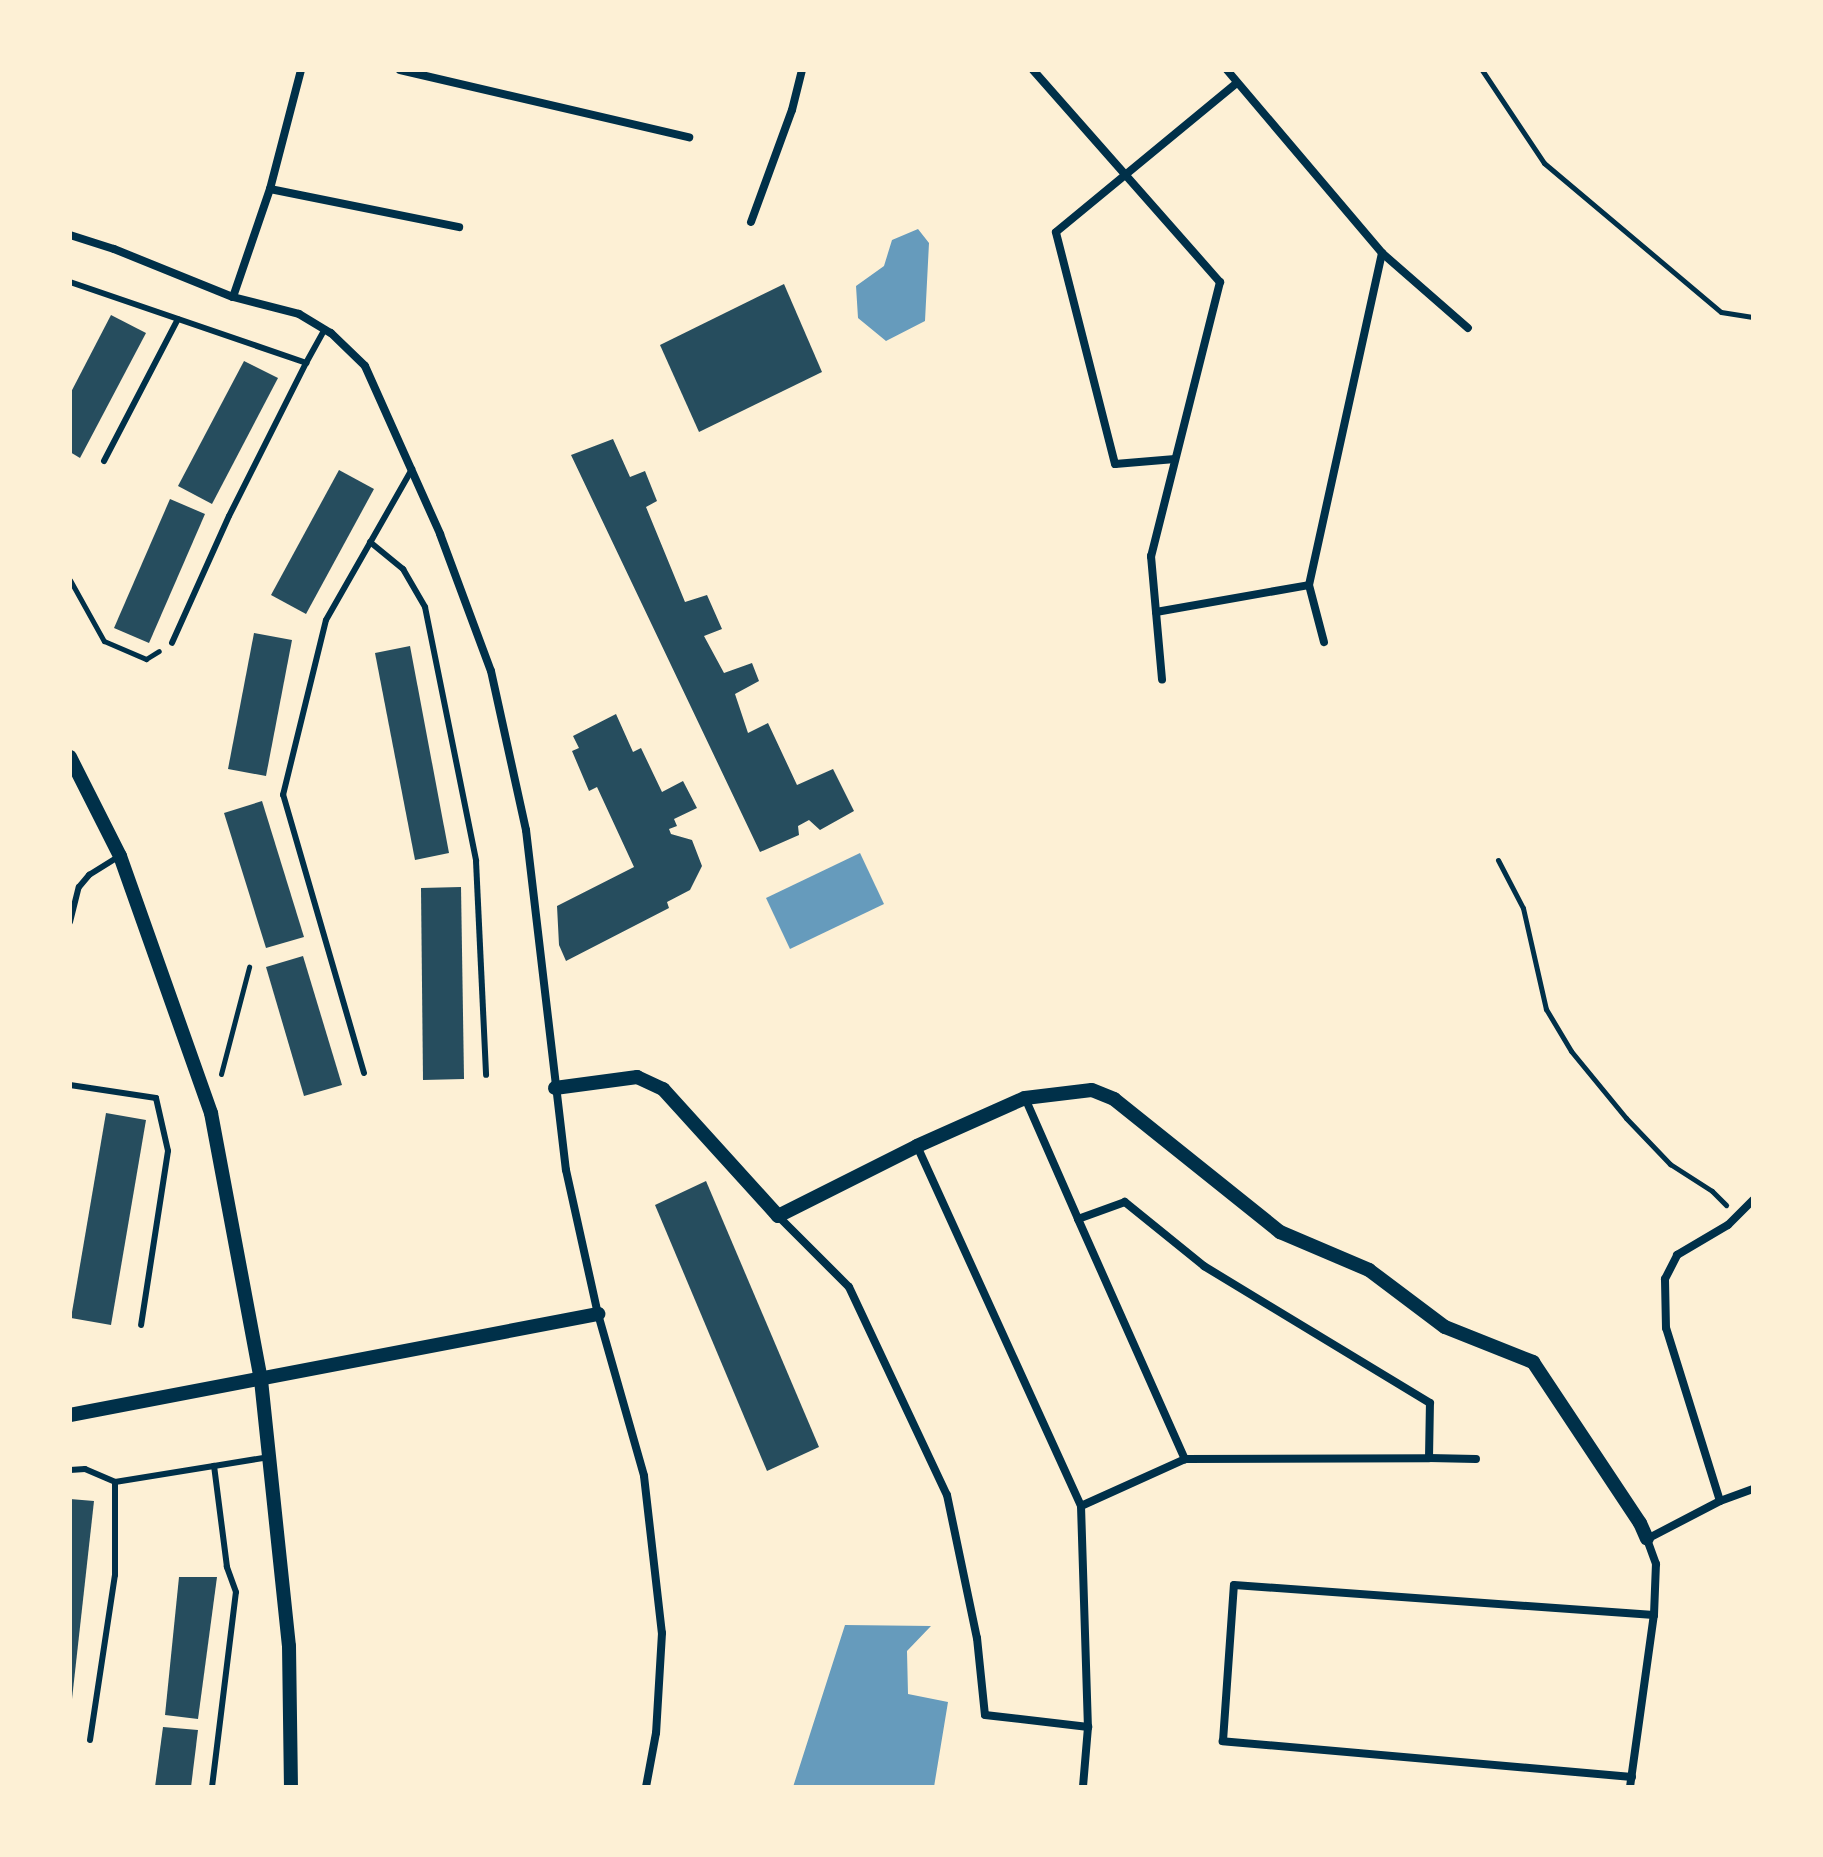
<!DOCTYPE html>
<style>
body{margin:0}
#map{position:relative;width:1823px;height:1857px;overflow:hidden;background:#fdf0d5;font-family:Jost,sans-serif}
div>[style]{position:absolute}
.water>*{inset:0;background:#669bbc}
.building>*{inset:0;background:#264d5e}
.path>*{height:5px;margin:-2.5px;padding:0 2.5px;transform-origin:2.5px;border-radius:2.5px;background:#003049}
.service>*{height:6px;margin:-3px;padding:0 3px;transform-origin:3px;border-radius:3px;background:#003049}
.minor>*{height:8px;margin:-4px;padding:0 4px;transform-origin:4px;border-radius:4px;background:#003049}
.tertiary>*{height:14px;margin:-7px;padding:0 7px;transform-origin:7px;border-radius:7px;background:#003049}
span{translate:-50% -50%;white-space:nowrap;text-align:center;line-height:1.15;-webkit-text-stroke:8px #fdf0d5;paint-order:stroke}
.frame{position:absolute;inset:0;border:72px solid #fdf0d5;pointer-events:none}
</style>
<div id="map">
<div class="water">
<i style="clip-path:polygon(918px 229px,929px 243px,925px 321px,886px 341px,858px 318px,856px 286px,884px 266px,892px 240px)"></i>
<i style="clip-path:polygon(860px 853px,884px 904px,790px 949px,766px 898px)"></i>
<i style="clip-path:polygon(845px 1625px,931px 1626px,907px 1651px,908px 1694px,948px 1702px,934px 1787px,793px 1787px)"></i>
</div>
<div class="building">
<i style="clip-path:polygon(784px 284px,822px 372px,699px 432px,660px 345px)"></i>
<i style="clip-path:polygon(111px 315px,146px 333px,80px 458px,70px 452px,70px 394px)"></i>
<i style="clip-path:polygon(244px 361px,278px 378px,212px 504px,178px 486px)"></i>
<i style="clip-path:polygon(613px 439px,630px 477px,645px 471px,657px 501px,646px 507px,685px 602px,707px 595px,722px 629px,704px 636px,724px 673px,752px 663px,759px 681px,735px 694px,748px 733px,768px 723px,797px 785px,833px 769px,854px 811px,820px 830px,809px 820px,798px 826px,799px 835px,760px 852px,571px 455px)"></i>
<i style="clip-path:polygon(339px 470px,374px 489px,306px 614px,271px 595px)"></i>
<i style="clip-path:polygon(170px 499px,205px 514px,149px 643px,114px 628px)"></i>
<i style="clip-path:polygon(254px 633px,292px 640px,266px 776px,228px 769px)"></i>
<i style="clip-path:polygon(410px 646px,449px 853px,415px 860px,375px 653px)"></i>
<i style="clip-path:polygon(616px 714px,633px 752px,641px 748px,662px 792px,683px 781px,697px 808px,674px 819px,677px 826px,669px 829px,671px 834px,692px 840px,702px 866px,690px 890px,667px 902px,669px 908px,566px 961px,559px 945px,557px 906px,634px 867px,597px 787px,589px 791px,572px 751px,579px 748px,573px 736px)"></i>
<i style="clip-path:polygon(262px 801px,304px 937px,266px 948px,224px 813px)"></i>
<i style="clip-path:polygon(461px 887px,464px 1079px,423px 1080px,421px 888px)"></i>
<i style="clip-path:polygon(303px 956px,342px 1085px,304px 1096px,266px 967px)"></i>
<i style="clip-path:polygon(106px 1113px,146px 1120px,111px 1325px,71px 1318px)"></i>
<i style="clip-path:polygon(706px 1181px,819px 1447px,767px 1471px,655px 1205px)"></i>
<i style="clip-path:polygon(70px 1499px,94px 1501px,72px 1699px,70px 1699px)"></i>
<i style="clip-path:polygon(179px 1577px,217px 1577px,198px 1719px,165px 1715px)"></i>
<i style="clip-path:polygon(163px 1727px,198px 1730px,191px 1787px,155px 1787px)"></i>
</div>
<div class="path">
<i style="left:1482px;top:70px;width:112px;rotate:56.3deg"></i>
<i style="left:1544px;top:163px;width:231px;rotate:40.1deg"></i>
<i style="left:1721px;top:312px;width:32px;rotate:9deg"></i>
<i style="left:70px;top:580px;width:70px;rotate:60.9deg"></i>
<i style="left:104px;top:641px;width:46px;rotate:23.2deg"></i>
<i style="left:146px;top:659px;width:15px;rotate:-32deg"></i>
<i style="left:1498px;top:860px;width:54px;rotate:62.5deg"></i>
<i style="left:1523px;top:908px;width:104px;rotate:77.2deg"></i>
<i style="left:1546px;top:1009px;width:49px;rotate:59.2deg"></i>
<i style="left:1571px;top:1051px;width:87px;rotate:50.6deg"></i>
<i style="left:1626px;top:1118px;width:64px;rotate:46.3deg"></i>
<i style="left:1670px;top:1164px;width:50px;rotate:32.7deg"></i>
<i style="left:1712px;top:1191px;width:20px;rotate:45deg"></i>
<i style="left:221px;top:1074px;width:111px;rotate:-75.3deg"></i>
</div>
<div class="service">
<i style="left:70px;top:282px;width:250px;rotate:18.9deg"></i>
<i style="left:306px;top:363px;width:171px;rotate:116.7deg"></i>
<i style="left:229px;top:516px;width:139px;rotate:114.2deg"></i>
<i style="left:306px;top:363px;width:39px;rotate:-61deg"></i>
<i style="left:104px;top:461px;width:160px;rotate:-62.5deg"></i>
<i style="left:370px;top:542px;width:43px;rotate:39.3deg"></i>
<i style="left:403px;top:569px;width:44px;rotate:59.9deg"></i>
<i style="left:425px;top:607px;width:259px;rotate:78.6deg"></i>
<i style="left:476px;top:861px;width:214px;rotate:87.3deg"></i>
<i style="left:70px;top:922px;width:36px;rotate:-76deg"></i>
<i style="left:79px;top:887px;width:16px;rotate:-50deg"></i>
<i style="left:89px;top:875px;width:36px;rotate:-32deg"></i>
<i style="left:364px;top:1073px;width:290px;rotate:-106.2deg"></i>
<i style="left:283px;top:795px;width:180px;rotate:-76.2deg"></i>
<i style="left:326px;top:620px;width:174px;rotate:-60.3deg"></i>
<i style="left:70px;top:1085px;width:87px;rotate:8.6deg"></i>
<i style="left:156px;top:1098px;width:54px;rotate:77.2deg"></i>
<i style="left:168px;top:1151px;width:176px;rotate:98.8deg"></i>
<i style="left:70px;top:1470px;width:15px;rotate:-4deg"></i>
<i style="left:85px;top:1469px;width:33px;rotate:23deg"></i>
<i style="left:90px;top:1740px;width:167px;rotate:-81.4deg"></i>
<i style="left:115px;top:1575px;width:93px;rotate:-90deg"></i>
<i style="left:115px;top:1482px;width:100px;rotate:-9.2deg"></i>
<i style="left:212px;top:1787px;width:196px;rotate:-83deg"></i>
<i style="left:236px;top:1592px;width:27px;rotate:-110deg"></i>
<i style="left:227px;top:1567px;width:102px;rotate:-97.3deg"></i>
<i style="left:214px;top:1466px;width:56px;rotate:-9.3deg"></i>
</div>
<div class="minor">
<i style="left:400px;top:70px;width:297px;rotate:13.1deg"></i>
<i style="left:1033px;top:70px;width:283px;rotate:48.6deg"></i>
<i style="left:1220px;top:282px;width:283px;rotate:104.1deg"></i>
<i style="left:1151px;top:556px;width:124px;rotate:84.9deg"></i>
<i style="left:1227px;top:70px;width:240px;rotate:49.7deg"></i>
<i style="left:1382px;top:253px;width:340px;rotate:102.4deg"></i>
<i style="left:1309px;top:585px;width:59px;rotate:75.3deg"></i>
<i style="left:270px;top:189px;width:193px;rotate:11.4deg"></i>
<i style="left:751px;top:222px;width:119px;rotate:-69.9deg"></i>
<i style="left:792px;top:110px;width:41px;rotate:-76deg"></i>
<i style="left:70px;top:235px;width:46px;rotate:17.7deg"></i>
<i style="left:114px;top:249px;width:128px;rotate:22deg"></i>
<i style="left:233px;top:297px;width:68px;rotate:14.4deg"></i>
<i style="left:299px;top:314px;width:37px;rotate:31deg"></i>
<i style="left:331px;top:333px;width:47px;rotate:44.1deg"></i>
<i style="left:365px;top:366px;width:184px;rotate:65.9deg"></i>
<i style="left:440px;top:534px;width:146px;rotate:69.6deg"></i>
<i style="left:491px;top:671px;width:163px;rotate:77.6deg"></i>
<i style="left:526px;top:830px;width:342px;rotate:83.3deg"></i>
<i style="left:566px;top:1170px;width:148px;rotate:77.5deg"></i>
<i style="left:598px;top:1314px;width:168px;rotate:74.1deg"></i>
<i style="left:644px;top:1476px;width:158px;rotate:83.5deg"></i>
<i style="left:662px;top:1633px;width:100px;rotate:93.4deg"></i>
<i style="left:656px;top:1733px;width:55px;rotate:100.5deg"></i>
<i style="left:1382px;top:253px;width:114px;rotate:41.1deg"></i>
<i style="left:233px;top:297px;width:114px;rotate:-71.1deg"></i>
<i style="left:270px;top:189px;width:123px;rotate:-75.4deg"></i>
<i style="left:1175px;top:459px;width:60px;rotate:175.2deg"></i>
<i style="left:1115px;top:464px;width:239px;rotate:-104.3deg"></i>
<i style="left:1056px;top:232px;width:234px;rotate:-39.5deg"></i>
<i style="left:1156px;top:612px;width:155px;rotate:-10deg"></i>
<i style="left:1025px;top:1098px;width:132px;rotate:66.3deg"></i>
<i style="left:1078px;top:1219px;width:263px;rotate:66deg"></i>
<i style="left:1185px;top:1459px;width:244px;rotate:-0.2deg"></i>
<i style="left:1429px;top:1458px;width:55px;rotate:-89deg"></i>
<i style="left:1430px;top:1403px;width:264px;rotate:-148.8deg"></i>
<i style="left:1204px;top:1266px;width:102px;rotate:-141deg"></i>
<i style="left:1125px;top:1202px;width:50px;rotate:160.1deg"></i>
<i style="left:917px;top:1146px;width:396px;rotate:65.5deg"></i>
<i style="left:1081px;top:1506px;width:221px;rotate:88.2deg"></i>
<i style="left:778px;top:1216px;width:100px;rotate:45deg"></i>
<i style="left:849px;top:1287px;width:230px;rotate:64.8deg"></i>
<i style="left:947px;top:1495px;width:146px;rotate:78.2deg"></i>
<i style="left:977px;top:1638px;width:77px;rotate:84.1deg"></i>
<i style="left:985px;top:1715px;width:104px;rotate:6.6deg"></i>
<i style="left:1088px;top:1727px;width:60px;rotate:94.8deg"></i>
<i style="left:1429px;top:1458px;width:47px;rotate:1.2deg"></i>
<i style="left:1720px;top:1501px;width:181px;rotate:-107.3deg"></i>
<i style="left:1666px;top:1328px;width:49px;rotate:-91.2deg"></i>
<i style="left:1665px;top:1279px;width:27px;rotate:-63deg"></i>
<i style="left:1677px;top:1255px;width:59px;rotate:-30.5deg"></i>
<i style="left:1728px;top:1225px;width:35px;rotate:-45deg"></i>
<i style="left:1081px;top:1506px;width:114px;rotate:-24.3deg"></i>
<i style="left:1632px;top:1777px;width:411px;rotate:-175deg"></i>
<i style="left:1223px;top:1741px;width:156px;rotate:-86deg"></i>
<i style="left:1234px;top:1585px;width:421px;rotate:4.1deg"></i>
<i style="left:1630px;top:1787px;width:174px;rotate:-82.1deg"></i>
<i style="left:1654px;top:1615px;width:51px;rotate:-87.8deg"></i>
<i style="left:1656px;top:1564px;width:27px;rotate:-110deg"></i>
<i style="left:1647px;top:1539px;width:82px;rotate:-27.5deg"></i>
<i style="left:1720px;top:1501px;width:35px;rotate:-20deg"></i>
</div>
<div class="tertiary">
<i style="left:70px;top:757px;width:111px;rotate:63.2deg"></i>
<i style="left:120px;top:856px;width:273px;rotate:70.5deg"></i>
<i style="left:211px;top:1113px;width:272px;rotate:79.4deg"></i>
<i style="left:261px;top:1380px;width:267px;rotate:84deg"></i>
<i style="left:289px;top:1646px;width:141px;rotate:89.2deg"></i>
<i style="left:555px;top:1088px;width:83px;rotate:-7.6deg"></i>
<i style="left:637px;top:1077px;width:29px;rotate:25deg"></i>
<i style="left:663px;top:1089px;width:171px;rotate:47.8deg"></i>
<i style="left:778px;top:1216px;width:156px;rotate:-26.7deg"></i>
<i style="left:917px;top:1146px;width:118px;rotate:-24deg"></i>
<i style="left:1025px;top:1098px;width:67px;rotate:-6.8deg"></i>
<i style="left:1092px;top:1090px;width:24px;rotate:22deg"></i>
<i style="left:1114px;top:1099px;width:213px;rotate:38.7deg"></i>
<i style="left:1280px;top:1232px;width:97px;rotate:23.1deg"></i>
<i style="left:1369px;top:1270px;width:95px;rotate:36.9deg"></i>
<i style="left:1445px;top:1327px;width:95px;rotate:21.7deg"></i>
<i style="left:1533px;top:1362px;width:193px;rotate:56.4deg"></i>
<i style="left:1640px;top:1523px;width:17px;rotate:66deg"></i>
<i style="left:70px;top:1415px;width:538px;rotate:-10.83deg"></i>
</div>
<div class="frame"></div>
</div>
